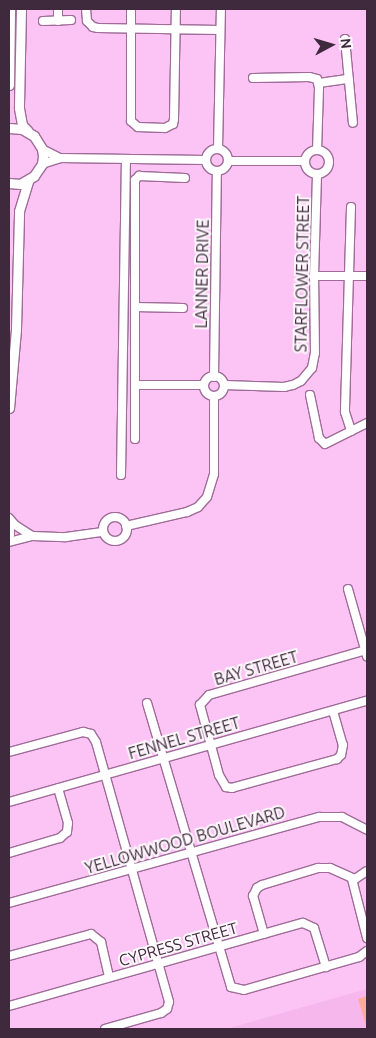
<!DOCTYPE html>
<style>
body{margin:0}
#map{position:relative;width:376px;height:1038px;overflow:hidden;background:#fcc4f4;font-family:Ubuntu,sans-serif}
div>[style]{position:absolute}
.built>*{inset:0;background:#f5b7ec}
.green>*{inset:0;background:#fcac9c}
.roads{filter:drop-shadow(1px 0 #9f6c98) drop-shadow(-1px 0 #9f6c98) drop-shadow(0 1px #9f6c98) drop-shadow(0 -1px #9f6c98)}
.minor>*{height:8px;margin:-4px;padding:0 4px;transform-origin:4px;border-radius:4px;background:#fff}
.minor>.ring{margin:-4px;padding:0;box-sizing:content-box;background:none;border:8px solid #fff;border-radius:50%}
.tertiary>*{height:9px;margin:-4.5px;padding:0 4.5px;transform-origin:4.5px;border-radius:4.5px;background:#fff}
span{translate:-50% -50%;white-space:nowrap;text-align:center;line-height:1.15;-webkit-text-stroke:4px #fdf8fc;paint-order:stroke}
.street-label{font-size:16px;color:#3f293c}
.frame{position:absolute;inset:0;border:10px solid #3f293c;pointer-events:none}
.north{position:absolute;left:306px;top:20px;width:50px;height:50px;-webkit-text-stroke:4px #fdf8fc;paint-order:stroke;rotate:84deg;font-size:14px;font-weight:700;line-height:20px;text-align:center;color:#3f293c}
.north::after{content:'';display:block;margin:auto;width:18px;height:22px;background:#3f293c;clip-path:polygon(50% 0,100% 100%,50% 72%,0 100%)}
</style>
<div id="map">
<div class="built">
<i style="clip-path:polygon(367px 989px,367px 1029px,226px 1029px)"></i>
</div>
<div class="green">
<i style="clip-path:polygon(367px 996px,367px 1028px,358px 999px)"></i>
</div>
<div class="roads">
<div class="minor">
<i style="left:86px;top:9px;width:12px;rotate:85deg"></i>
<i style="left:87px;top:21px;width:8px;rotate:45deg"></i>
<i style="left:93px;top:27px;width:5px;rotate:11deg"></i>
<i style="left:98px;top:28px;width:122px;rotate:0.9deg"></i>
<i style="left:131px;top:9px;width:112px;rotate:90deg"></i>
<i style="left:131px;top:121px;width:9px;rotate:41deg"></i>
<i style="left:138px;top:127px;width:27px;rotate:2deg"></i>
<i style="left:165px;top:128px;width:9px;rotate:-27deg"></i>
<i style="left:173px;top:124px;width:5px;rotate:-79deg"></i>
<i style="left:174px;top:119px;width:110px;rotate:-89deg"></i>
<i style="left:43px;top:21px;width:28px;rotate:-2deg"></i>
<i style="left:58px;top:21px;width:12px;rotate:-90deg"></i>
<i style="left:345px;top:39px;width:84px;rotate:84.6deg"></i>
<i style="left:253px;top:78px;width:56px;rotate:-1deg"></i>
<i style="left:309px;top:77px;width:8px;rotate:14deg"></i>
<i style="left:317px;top:79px;width:9px;rotate:77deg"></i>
<i style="left:319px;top:88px;width:62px;rotate:91.8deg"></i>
<i style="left:319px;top:83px;width:30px;rotate:-8deg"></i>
<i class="ring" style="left:206px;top:149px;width:14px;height:14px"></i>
<i style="left:42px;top:149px;width:20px;rotate:27deg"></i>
<i style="left:218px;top:149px;width:140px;rotate:-88.8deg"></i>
<i class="ring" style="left:305px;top:150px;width:16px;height:16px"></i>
<i style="left:229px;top:161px;width:76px"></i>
<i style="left:42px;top:164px;width:19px;rotate:-18deg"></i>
<i style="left:60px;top:158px;width:146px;rotate:0.8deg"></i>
<i style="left:351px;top:207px;width:205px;rotate:91.7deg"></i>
<i style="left:345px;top:412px;width:20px;rotate:72deg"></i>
<i style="left:314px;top:276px;width:53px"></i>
<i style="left:135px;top:307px;width:48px;rotate:1.2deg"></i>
<i class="ring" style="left:204px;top:376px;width:12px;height:12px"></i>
<i style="left:214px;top:377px;width:205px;rotate:-89.2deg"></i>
<i style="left:135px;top:385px;width:205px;rotate:-90deg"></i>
<i style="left:135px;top:180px;width:6px;rotate:-45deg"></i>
<i style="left:139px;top:176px;width:46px;rotate:2.5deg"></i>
<i style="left:224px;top:385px;width:60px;rotate:1.9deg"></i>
<i style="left:284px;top:387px;width:9px;rotate:-13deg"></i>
<i style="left:293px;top:385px;width:9px;rotate:-27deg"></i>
<i style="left:301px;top:381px;width:17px;rotate:-50deg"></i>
<i style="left:312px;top:368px;width:15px;rotate:-79deg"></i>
<i style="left:315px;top:353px;width:77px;rotate:-90.7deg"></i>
<i style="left:314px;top:276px;width:101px;rotate:-88.3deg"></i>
<i style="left:310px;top:395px;width:44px;rotate:78.2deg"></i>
<i style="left:319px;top:438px;width:8px;rotate:45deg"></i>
<i style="left:325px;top:444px;width:47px;rotate:-26.6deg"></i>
<i style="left:135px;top:439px;width:54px;rotate:-90deg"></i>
<i style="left:135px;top:385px;width:69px"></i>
<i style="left:121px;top:475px;width:316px;rotate:-89.1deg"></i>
<i class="ring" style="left:103px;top:517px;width:16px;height:16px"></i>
<i style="left:9px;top:518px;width:9px;rotate:49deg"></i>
<i style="left:15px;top:525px;width:20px;rotate:33deg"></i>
<i style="left:126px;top:526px;width:63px;rotate:-12.9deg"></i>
<i style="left:187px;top:512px;width:12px;rotate:-24deg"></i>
<i style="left:198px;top:507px;width:13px;rotate:-48deg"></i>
<i style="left:207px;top:497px;width:24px;rotate:-73deg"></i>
<i style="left:214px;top:474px;width:78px;rotate:-90deg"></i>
<i style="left:9px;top:542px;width:24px;rotate:-15deg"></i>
<i style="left:32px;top:536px;width:34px;rotate:2deg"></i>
<i style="left:66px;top:537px;width:37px;rotate:-8deg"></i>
<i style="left:348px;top:589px;width:70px;rotate:74.2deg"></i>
<i style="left:147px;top:703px;width:296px;rotate:73.5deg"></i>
<i style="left:231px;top:987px;width:13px;rotate:13deg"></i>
<i style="left:244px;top:990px;width:120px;rotate:-16deg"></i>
<i style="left:359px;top:957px;width:10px;rotate:-37deg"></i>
<i style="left:333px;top:711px;width:35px;rotate:74deg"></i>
<i style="left:343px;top:745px;width:10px;rotate:101deg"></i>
<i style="left:341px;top:755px;width:6px;rotate:135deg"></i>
<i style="left:337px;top:759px;width:109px;rotate:164.6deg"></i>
<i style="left:232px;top:788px;width:6px;rotate:-171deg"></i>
<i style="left:226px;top:787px;width:14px;rotate:-120deg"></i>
<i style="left:219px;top:775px;width:73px;rotate:-105.2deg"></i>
<i style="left:200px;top:705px;width:13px;rotate:-48deg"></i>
<i style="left:209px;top:695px;width:163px;rotate:-16deg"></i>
<i style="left:9px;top:752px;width:77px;rotate:-15.1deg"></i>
<i style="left:83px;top:732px;width:8px;rotate:14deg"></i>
<i style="left:91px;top:734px;width:9px;rotate:58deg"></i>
<i style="left:96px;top:742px;width:270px;rotate:74.3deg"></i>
<i style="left:169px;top:1002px;width:7px;rotate:106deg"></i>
<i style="left:167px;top:1009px;width:7px;rotate:146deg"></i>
<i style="left:161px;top:1013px;width:58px;rotate:164.1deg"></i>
<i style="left:9px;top:802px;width:372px;rotate:-15.8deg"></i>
<i style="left:9px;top:853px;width:53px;rotate:-16.4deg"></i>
<i style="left:60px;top:838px;width:9px;rotate:-41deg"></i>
<i style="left:67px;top:832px;width:9px;rotate:-84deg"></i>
<i style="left:68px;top:823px;width:36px;rotate:-106deg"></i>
<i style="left:352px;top:879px;width:61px;rotate:75.7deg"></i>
<i style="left:9px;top:903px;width:322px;rotate:-15.5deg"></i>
<i style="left:319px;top:817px;width:23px"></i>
<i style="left:342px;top:817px;width:28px;rotate:27deg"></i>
<i style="left:264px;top:934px;width:40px;rotate:-106deg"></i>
<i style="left:253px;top:896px;width:9px;rotate:-63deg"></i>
<i style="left:257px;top:888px;width:6px;rotate:-31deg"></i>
<i style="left:262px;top:885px;width:59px;rotate:-16.9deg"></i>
<i style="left:318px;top:868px;width:12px"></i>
<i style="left:330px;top:868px;width:27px;rotate:24deg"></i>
<i style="left:355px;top:879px;width:14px;rotate:-34deg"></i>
<i style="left:9px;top:956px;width:85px;rotate:-15deg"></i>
<i style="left:91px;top:934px;width:13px;rotate:39deg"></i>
<i style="left:101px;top:942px;width:36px;rotate:77deg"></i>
<i style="left:9px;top:1006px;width:305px;rotate:-15.8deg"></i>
<i style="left:303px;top:923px;width:12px;rotate:24deg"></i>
<i style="left:314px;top:928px;width:41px;rotate:72.9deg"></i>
</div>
<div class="tertiary">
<i style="left:21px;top:9px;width:99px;rotate:91.2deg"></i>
<i style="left:19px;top:108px;width:17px;rotate:80deg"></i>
<i style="left:22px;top:125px;width:8px;rotate:45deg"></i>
<i style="left:9px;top:85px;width:76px;rotate:-89.2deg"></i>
<i style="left:9px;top:128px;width:13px;rotate:4deg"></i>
<i style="left:22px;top:129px;width:14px;rotate:30deg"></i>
<i style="left:34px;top:136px;width:15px;rotate:58deg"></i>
<i style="left:42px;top:149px;width:7px;rotate:82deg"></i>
<i style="left:43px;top:156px;width:8px;rotate:97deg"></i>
<i style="left:42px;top:164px;width:14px;rotate:124deg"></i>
<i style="left:34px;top:176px;width:16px;rotate:150deg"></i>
<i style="left:20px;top:184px;width:11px;rotate:-175deg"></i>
<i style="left:9px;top:408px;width:79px;rotate:-84.9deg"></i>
<i style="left:16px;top:329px;width:118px;rotate:-88.5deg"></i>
<i style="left:19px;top:211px;width:31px;rotate:-73deg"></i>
<i style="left:9px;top:521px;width:14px;rotate:90deg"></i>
</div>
</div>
<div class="street-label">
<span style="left:202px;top:274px;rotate:-89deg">LANNER DRIVE</span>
<span style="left:302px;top:274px;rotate:-89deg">STARFLOWER STREET</span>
<span style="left:256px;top:668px;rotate:-16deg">BAY STREET</span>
<span style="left:184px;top:738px;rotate:-16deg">FENNEL STREET</span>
<span style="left:185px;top:840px;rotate:-16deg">YELLOWWOOD BOULEVARD</span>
<span style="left:178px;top:944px;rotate:-16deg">CYPRESS STREET</span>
</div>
<div class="frame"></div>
<div class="north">N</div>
</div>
